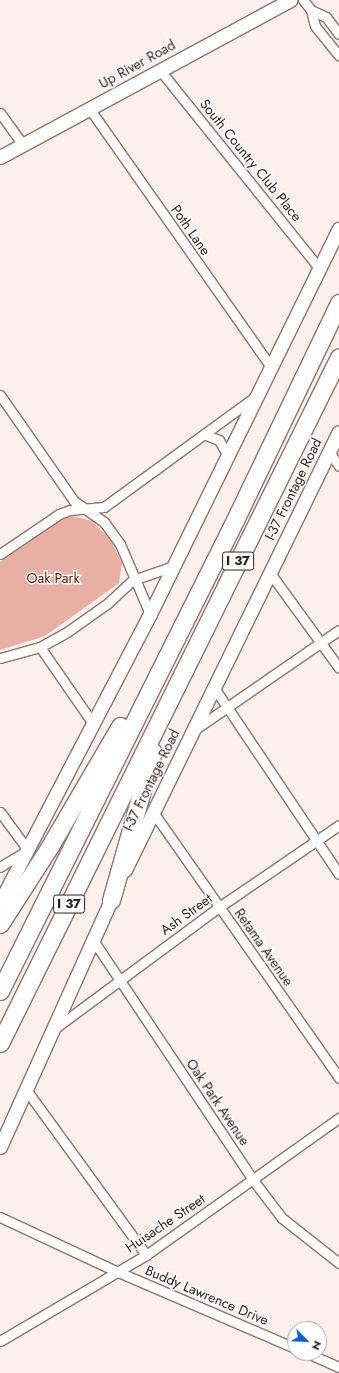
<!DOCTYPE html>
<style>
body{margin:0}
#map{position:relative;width:339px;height:1373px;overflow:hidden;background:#fcf0ed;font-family:Jost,sans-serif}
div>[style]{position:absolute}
.green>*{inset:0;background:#e8afa4}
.roads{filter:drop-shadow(1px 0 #8e746f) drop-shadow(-1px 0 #8e746f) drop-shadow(0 1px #8e746f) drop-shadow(0 -1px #8e746f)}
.street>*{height:9px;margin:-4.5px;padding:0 4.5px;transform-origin:4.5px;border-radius:4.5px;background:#fff}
.secondary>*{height:13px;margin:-6.5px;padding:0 6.5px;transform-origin:6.5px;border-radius:6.5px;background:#fff}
.highway>*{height:17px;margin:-8.5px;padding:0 8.5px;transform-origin:8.5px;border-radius:8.5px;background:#fff}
span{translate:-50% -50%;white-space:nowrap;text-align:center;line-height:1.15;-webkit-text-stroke:3px #fff;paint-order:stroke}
.shield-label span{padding:1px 3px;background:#fff;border:1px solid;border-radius:3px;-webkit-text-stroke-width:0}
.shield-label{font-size:13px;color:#2c211f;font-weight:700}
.street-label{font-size:14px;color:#2c211f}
.park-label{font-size:14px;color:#631105}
.north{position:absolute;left:287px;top:1321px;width:40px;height:40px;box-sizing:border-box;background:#fff;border:1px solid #aba6a5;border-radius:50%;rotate:114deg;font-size:11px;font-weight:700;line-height:16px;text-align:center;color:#2c211f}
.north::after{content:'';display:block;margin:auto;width:14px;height:18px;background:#0c5dc7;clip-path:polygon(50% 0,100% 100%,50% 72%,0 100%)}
</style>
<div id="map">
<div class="green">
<i style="clip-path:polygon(73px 516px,92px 521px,110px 539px,122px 563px,119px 583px,45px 636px,0 650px,0 562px,63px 519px)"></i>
</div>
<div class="roads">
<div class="street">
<i style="left:303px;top:0;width:13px;rotate:51deg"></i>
<i style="left:311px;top:10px;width:16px;rotate:76deg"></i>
<i style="left:315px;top:26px;width:38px;rotate:51deg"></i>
<i style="left:311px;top:10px;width:17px;rotate:25deg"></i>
<i style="left:326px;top:17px;width:21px;rotate:53deg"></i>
<i style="left:159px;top:69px;width:257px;rotate:51.2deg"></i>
<i style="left:89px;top:108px;width:317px;rotate:54.9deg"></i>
<i style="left:0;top:113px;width:39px;rotate:54deg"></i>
<i style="left:0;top:395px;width:129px;rotate:55.1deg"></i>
<i style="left:74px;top:501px;width:37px;rotate:35deg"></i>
<i style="left:104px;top:522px;width:27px;rotate:54deg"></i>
<i style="left:120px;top:544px;width:76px;rotate:66.8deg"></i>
<i style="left:204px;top:434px;width:16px;rotate:22deg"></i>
<i style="left:219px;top:440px;width:18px;rotate:61deg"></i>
<i style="left:329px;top:452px;width:17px;rotate:54deg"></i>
<i style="left:0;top:554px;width:71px;rotate:-34.1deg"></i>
<i style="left:59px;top:514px;width:12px;rotate:-20deg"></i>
<i style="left:70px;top:510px;width:34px;rotate:-5deg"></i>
<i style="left:104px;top:507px;width:187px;rotate:-36.1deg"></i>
<i style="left:270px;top:573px;width:117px;rotate:54deg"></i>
<i style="left:40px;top:647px;width:91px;rotate:55.3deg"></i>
<i style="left:0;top:658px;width:41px;rotate:-15.4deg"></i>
<i style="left:40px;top:647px;width:31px;rotate:-29deg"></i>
<i style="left:67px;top:632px;width:50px;rotate:-35.3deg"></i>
<i style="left:108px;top:603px;width:34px;rotate:-43deg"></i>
<i style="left:133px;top:580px;width:43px;rotate:-18.9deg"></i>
<i style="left:213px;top:686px;width:226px;rotate:56.2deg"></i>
<i style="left:194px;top:730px;width:176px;rotate:-34.6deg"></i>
<i style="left:0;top:812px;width:47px;rotate:53.6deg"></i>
<i style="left:28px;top:850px;width:33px;rotate:149deg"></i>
<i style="left:153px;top:812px;width:325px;rotate:55deg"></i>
<i style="left:93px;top:940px;width:288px;rotate:56.3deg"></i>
<i style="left:253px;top:1180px;width:48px;rotate:52.7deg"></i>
<i style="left:282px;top:1218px;width:73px;rotate:38.3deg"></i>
<i style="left:54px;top:1029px;width:205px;rotate:-36.5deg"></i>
<i style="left:219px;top:907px;width:145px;rotate:-34.3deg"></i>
<i style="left:27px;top:1091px;width:203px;rotate:54deg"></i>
<i style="left:0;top:1217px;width:128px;rotate:25deg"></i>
<i style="left:116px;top:1271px;width:195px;rotate:23.3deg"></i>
<i style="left:0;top:1341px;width:169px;rotate:-30.5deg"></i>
<i style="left:146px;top:1255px;width:237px;rotate:-35.4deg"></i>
<i style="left:307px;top:1353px;width:35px;rotate:24deg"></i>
</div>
<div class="secondary">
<i style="left:0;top:157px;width:330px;rotate:-28.4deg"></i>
<i style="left:125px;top:870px;width:487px;rotate:-64deg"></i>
<i style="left:0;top:902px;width:325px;rotate:-62.5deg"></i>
<i style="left:150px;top:614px;width:429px;rotate:-63.9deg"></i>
<i style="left:0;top:1147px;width:281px;rotate:-65.8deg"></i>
</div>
<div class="highway">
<i style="left:111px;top:900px;width:154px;rotate:-74.2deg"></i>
<i style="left:0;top:924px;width:93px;rotate:-57.3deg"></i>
<i style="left:50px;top:846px;width:139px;rotate:-59.7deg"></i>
<i style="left:0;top:991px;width:526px;rotate:-63.48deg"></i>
<i style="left:235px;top:520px;width:241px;rotate:-64.4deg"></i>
<i style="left:0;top:1043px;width:765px;rotate:-63.7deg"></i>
</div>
</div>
<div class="shield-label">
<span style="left:238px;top:561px">I 37</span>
<span style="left:69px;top:904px">I 37</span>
</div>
<div class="street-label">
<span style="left:137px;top:64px;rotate:-29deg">Up River Road</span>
<span style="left:251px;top:160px;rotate:51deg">South Country Club Place</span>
<span style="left:191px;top:230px;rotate:55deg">Poth Lane</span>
<span style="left:293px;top:489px;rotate:-64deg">I-37 Frontage Road</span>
<span style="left:151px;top:780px;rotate:-64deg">I-37 Frontage Road</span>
<span style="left:186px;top:914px;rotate:-36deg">Ash Street</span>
<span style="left:264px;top:947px;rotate:55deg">Retama Avenue</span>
<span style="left:218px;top:1102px;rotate:56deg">Oak Park Avenue</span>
<span style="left:165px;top:1223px;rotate:-34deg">Huisache Street</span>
<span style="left:207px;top:1295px;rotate:23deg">Buddy Lawrence Drive</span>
</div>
<div class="park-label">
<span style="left:53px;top:578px">Oak Park</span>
</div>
<div class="north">N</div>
</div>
